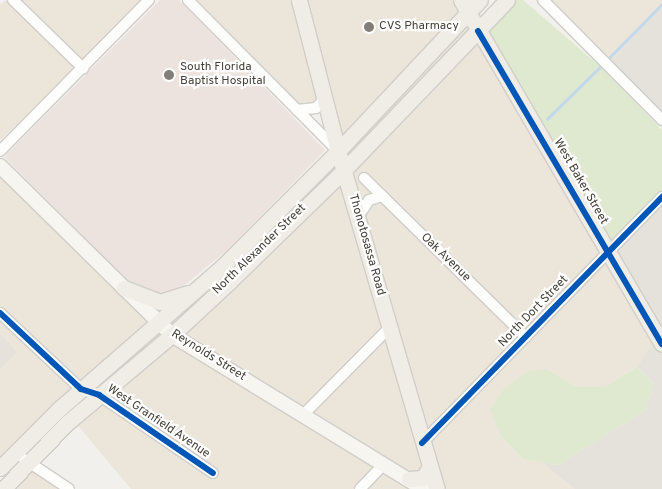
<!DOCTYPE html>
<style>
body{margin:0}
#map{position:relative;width:662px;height:489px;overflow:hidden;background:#f2f0ec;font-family:Overpass,sans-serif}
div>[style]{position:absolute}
.residential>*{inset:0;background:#e5e2db}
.commercial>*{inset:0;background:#ece5da}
.medical>*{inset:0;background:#ece2de}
.green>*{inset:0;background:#dee9cf}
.stream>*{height:2.5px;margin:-1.25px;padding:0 1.25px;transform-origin:1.25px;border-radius:1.25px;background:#c2d8eb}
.roads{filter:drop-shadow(1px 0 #d0ceca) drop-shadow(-1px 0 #d0ceca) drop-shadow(0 1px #d0ceca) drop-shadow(0 -1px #d0ceca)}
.minor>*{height:10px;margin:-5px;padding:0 5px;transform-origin:5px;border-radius:5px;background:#fdfdfc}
.secondary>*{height:14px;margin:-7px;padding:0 7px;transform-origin:7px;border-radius:7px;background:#f6f5f0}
.primary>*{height:15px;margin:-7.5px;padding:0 7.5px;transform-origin:7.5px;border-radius:7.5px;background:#f0ede6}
.cycleway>*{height:6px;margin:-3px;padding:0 3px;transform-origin:3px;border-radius:3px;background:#0057b8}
.dots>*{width:14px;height:14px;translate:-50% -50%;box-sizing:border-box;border:2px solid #fff;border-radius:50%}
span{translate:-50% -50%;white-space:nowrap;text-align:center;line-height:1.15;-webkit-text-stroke:4.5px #fff;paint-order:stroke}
.poi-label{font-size:12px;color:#474239}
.left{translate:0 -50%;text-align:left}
.street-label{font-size:12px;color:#474239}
</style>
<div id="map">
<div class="residential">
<i style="clip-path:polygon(662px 5px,662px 113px,611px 61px)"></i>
<i style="clip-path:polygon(662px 206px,662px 335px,614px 253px)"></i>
<i style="clip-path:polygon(0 333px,18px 352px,0 370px)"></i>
<i style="clip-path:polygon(654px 339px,662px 354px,662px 489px,574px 489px,541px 462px,558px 465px,646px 410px,654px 384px,637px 367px)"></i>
</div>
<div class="commercial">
<i style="clip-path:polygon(6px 0,76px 68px,0 140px,0 5px)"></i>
<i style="clip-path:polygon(20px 0,143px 0,83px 61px)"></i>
<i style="clip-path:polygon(195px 0,294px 0,319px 98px,314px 104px,299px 106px)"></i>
<i style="clip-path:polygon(304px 0,455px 0,462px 12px,341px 142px)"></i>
<i style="clip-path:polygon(550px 0,662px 0,662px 5px,611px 61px)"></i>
<i style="clip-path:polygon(466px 20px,473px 31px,347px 161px,343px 151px)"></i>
<i style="clip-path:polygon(477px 38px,602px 252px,526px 331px,364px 172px,358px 179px,373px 194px,359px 204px,350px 170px)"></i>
<i style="clip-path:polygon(336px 159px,340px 168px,173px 329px,168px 324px)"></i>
<i style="clip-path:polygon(0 173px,153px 323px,0 459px,0 370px,18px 352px,0 333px)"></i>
<i style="clip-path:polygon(342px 178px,384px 327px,303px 409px,179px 334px)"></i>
<i style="clip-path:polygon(380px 201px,520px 337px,425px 434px,363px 216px,371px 204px)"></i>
<i style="clip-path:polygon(607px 260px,654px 339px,637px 367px,605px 387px,576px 387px,547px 369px,500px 435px,523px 459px,541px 462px,574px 489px,443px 489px,427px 444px)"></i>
<i style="clip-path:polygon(159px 329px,165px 335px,28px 455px,22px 451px)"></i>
<i style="clip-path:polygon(387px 337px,424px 469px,411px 474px,311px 414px)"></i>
<i style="clip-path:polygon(172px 341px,377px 465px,354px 489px,131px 489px,75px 422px)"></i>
<i style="clip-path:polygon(28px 467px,60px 489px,9px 489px)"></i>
<i style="clip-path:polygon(384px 470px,415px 489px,366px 489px)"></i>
</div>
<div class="medical">
<i style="clip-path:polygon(160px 0,179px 0,325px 150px,227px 250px,176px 292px,161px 296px,146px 293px,127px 280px,4px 157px)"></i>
</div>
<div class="green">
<i style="clip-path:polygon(512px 0,523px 0,603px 69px,662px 130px,662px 191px,609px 245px,484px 31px)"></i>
<i style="clip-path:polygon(637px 367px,654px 384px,646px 410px,558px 465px,523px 459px,500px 435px,490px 409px,504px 389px,527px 372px,547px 369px,576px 387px,605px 387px)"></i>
</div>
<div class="stream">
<i style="left:610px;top:57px;width:74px;rotate:-45.5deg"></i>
<i style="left:547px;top:119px;width:74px;rotate:-44.5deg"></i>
</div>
<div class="roads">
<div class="minor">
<i style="left:13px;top:0;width:98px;rotate:44.2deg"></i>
<i style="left:188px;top:0;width:211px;rotate:45.2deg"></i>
<i style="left:543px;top:0;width:169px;rotate:45.2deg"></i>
<i style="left:297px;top:110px;width:19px;rotate:-6deg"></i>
<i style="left:316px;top:108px;width:12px;rotate:-48deg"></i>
<i style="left:0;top:151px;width:212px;rotate:-45.4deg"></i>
<i style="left:364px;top:178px;width:227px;rotate:44.5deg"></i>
<i style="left:358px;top:217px;width:20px;rotate:-57deg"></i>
<i style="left:369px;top:200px;width:14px;rotate:-17deg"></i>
<i style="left:0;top:313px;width:111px;rotate:43.2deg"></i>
<i style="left:81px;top:389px;width:19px;rotate:18deg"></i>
<i style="left:99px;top:395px;width:138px;rotate:34.4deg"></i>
<i style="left:303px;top:415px;width:122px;rotate:-45.3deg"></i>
<i style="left:422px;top:443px;width:344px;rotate:-45.7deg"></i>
<i style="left:24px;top:459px;width:54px;rotate:33.7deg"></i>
<i style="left:360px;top:489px;width:35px;rotate:-46deg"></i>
</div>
<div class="secondary">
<i style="left:0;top:166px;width:241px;rotate:44.5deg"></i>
<i style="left:172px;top:335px;width:294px;rotate:31.5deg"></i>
</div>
<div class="primary">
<i style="left:299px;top:0;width:156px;rotate:75.5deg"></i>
<i style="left:338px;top:151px;width:352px;rotate:73.7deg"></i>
<i style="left:461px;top:0;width:398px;rotate:59.7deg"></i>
<i style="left:124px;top:288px;width:39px;rotate:21deg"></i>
<i style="left:160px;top:302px;width:29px;rotate:-18deg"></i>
<i style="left:0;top:468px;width:83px;rotate:-45deg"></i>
<i style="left:59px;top:409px;width:216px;rotate:-41.1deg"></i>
<i style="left:222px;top:267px;width:164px;rotate:-45deg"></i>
<i style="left:338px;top:151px;width:207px;rotate:-46.8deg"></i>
<i style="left:409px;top:479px;width:14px;rotate:-4deg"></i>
<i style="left:423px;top:478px;width:12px;rotate:-59deg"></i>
<i style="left:3px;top:489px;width:92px;rotate:-45.9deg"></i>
<i style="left:67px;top:423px;width:137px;rotate:-40deg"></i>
<i style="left:172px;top:335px;width:78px;rotate:-42.9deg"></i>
<i style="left:229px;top:282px;width:162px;rotate:-44.2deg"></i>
<i style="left:345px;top:169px;width:234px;rotate:-46.2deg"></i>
</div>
</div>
<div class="cycleway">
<i style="left:478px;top:31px;width:363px;rotate:59.6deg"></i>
<i style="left:0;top:313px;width:111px;rotate:43.2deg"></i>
<i style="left:81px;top:389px;width:19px;rotate:18deg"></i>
<i style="left:99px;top:395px;width:138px;rotate:34.4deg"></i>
<i style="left:422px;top:443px;width:344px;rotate:-45.7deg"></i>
</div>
<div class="dots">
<i style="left:369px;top:27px;background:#837f78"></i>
<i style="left:169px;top:75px;background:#837f78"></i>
</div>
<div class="poi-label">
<span class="left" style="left:379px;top:27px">CVS Pharmacy</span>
<span class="left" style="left:180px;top:75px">South Florida<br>Baptist Hospital</span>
</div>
<div class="street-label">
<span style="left:580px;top:182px;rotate:60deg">West Baker Street</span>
<span style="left:366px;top:245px;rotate:74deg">Thonotosassa Road</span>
<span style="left:260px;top:250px;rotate:-44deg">North Alexander Street</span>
<span style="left:445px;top:258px;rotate:44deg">Oak Avenue</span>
<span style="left:534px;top:312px;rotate:-46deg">North Dort Street</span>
<span style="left:208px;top:356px;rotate:32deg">Reynolds Street</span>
<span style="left:158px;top:422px;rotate:34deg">West Granfield Avenue</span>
</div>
</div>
